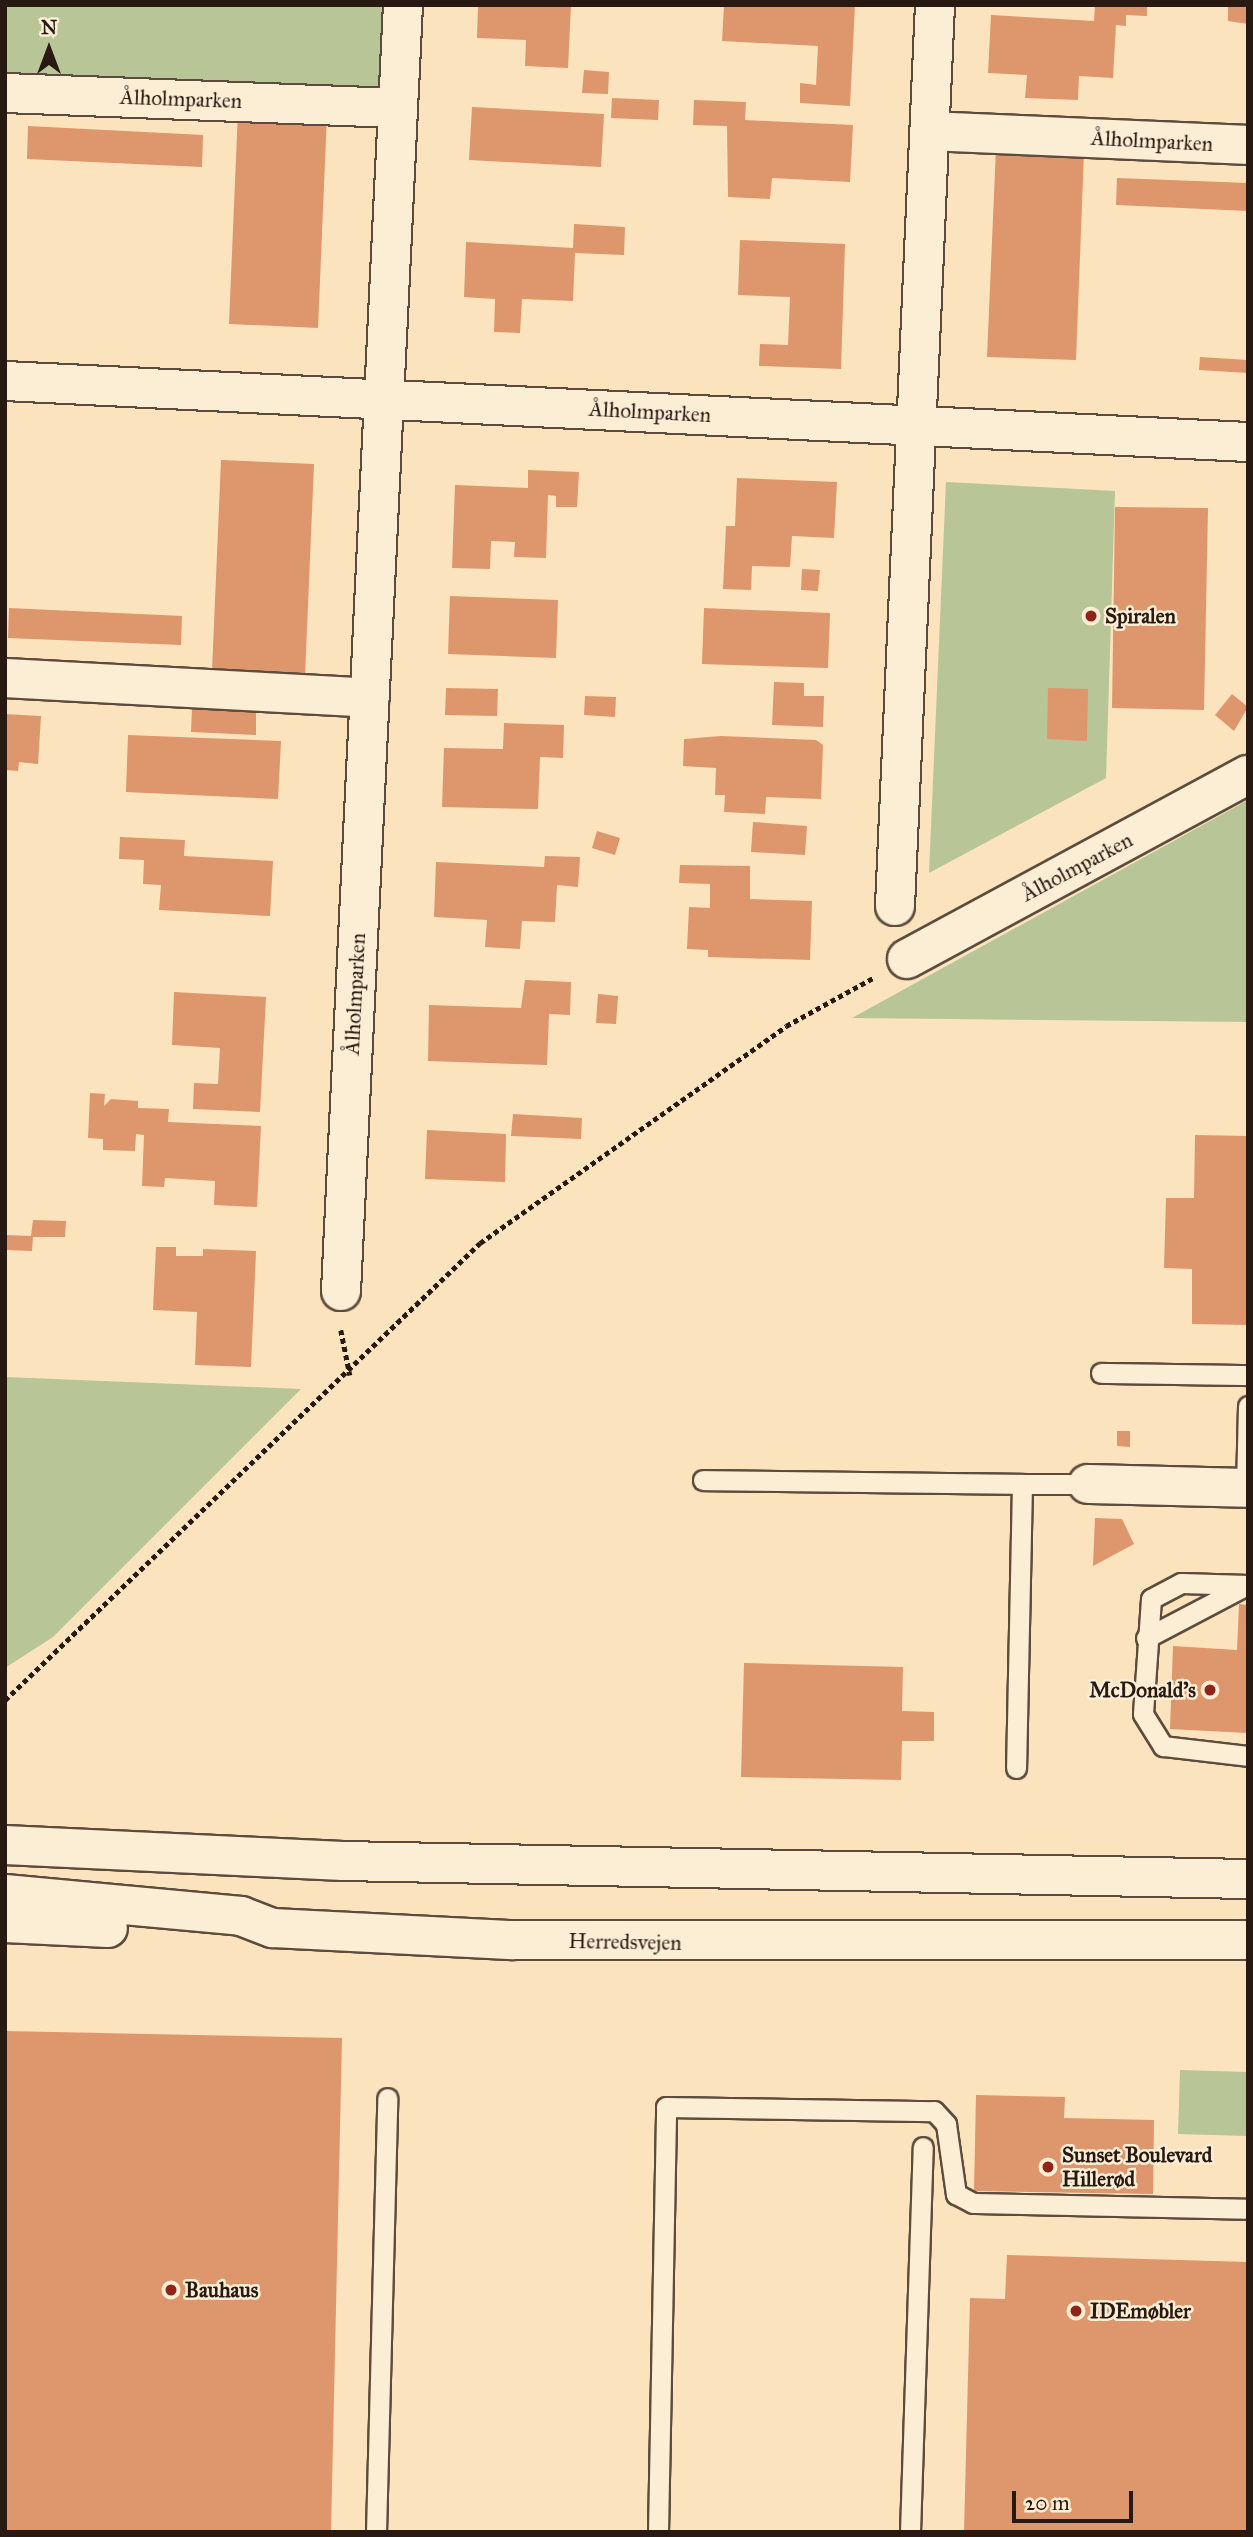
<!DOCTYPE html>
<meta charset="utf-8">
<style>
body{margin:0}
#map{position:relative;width:1253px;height:2537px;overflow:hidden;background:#fbe3be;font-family:"IM FELL Great Primer",serif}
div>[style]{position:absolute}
.green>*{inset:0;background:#b8c596}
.building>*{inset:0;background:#de966c}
.path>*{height:4.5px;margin-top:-2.25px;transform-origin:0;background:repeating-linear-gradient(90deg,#281912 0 5px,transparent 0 8.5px)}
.roads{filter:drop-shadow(2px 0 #5d4c3d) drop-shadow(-2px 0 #5d4c3d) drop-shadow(0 2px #5d4c3d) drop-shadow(0 -2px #5d4c3d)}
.service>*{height:19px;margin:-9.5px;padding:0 9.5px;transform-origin:9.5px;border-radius:9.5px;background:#fcedd5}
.minor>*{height:38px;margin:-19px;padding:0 19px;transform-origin:19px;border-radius:19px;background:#fcedd5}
.tertiary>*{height:38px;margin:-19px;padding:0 19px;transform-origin:19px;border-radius:19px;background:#fcedd5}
.dots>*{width:19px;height:19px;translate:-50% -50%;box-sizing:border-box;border:4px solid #fcedd5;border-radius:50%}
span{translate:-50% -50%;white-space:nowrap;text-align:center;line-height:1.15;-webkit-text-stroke:5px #fcedd5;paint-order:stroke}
.street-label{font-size:21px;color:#281912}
.poi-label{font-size:21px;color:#281912;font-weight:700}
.left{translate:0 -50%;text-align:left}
.right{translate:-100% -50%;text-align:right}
.frame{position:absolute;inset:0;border:7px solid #281912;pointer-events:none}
.north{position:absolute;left:14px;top:14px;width:70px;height:70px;-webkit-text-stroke:5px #fcedd5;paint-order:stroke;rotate:0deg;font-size:19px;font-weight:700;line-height:28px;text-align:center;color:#281912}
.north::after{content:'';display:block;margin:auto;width:24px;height:32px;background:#281912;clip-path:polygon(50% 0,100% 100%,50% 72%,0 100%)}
.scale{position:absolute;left:1012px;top:2491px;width:121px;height:32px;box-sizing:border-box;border:4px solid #281912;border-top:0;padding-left:9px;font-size:21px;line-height:24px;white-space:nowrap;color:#281912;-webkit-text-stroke:5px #fcedd5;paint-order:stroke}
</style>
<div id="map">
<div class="green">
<i style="clip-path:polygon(5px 5px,403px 5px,398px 108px,5px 93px)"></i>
<i style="clip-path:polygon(946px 482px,1115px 491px,1106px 778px,929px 873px)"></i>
<i style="clip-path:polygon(1248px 800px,1248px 1022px,852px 1018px)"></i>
<i style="clip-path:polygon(5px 1377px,301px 1389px,53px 1637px,5px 1668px)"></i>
<i style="clip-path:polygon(1180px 2070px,1248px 2072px,1248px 2136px,1178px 2134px)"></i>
</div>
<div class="building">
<i style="clip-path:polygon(478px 5px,571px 5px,568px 68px,525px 66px,526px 40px,477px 38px)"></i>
<i style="clip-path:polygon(724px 5px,855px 5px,850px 106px,800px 103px,800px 83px,816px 85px,818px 46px,722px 41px)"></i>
<i style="clip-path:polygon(1095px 5px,1147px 5px,1147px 16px,1126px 15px,1126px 26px,1116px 25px,1113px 78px,1079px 76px,1078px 100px,1025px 98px,1027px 75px,988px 73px,991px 15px,1094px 21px)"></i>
<i style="clip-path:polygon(1228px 5px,1248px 5px,1248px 24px,1228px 21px)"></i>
<i style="clip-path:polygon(584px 70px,609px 72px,608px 94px,582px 93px)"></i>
<i style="clip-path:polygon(612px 98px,659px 100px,658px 120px,611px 118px)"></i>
<i style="clip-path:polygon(694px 100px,746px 102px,745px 120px,853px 125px,850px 182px,772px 178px,770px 199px,728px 197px,727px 126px,693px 125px)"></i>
<i style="clip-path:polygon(472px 107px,604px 114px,601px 167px,469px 160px)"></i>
<i style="clip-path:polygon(238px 111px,327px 114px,318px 328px,229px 324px)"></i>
<i style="clip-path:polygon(28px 126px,203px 135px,202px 167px,27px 159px)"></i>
<i style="clip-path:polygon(996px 148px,1084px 152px,1076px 360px,987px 357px)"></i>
<i style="clip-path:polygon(1117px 178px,1248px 183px,1248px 211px,1116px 205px)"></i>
<i style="clip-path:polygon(574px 224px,625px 227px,624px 255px,575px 253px,573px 301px,522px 299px,520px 333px,494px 332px,495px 299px,464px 297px,466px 242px,573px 248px)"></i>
<i style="clip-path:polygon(740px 240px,845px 244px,841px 369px,759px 366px,760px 344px,788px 345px,790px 297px,738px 295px)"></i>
<i style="clip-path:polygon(1200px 357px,1248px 360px,1248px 373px,1199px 370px)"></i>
<i style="clip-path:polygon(221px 460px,314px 464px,305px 676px,212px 671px)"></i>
<i style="clip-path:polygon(528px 470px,579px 472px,577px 507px,556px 507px,556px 496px,548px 495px,546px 558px,514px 557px,515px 542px,491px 541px,490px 569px,452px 568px,455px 485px,528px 488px)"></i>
<i style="clip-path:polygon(737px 478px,837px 482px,834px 538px,792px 536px,790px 567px,752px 566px,751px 590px,723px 589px,726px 526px,735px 526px)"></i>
<i style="clip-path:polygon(1115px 507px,1208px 508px,1204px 710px,1112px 708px)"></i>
<i style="clip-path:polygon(802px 569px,820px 570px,818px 591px,801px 590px)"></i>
<i style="clip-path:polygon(450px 596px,558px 600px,556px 658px,448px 654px)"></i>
<i style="clip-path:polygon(9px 608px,182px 616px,181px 645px,8px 638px)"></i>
<i style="clip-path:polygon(704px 608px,830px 613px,828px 668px,702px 664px)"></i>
<i style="clip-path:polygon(774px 682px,804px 683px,804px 696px,824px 696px,823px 727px,772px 725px)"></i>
<i style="clip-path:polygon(446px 688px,498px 689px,497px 716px,445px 715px)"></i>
<i style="clip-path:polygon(1048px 688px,1088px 689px,1087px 741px,1047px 739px)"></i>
<i style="clip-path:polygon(1232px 694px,1248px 707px,1234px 731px,1215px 715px)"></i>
<i style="clip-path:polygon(585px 696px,616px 697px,615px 717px,584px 715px)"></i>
<i style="clip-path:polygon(192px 709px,256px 711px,256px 735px,191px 732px)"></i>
<i style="clip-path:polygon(5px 714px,41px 716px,38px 764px,19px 762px,18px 771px,5px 770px)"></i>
<i style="clip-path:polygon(504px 723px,564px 725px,563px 758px,540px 757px,538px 809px,442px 807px,444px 748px,503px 749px)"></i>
<i style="clip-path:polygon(128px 735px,281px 741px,278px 799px,126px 792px)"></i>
<i style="clip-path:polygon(721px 736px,816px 740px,823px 745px,821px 799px,766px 797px,765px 814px,724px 812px,725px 795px,715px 795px,716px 768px,683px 766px,684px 739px)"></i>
<i style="clip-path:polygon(753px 822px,807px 826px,805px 855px,751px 852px)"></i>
<i style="clip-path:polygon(597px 831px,620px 838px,615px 855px,592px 848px)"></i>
<i style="clip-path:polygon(120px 837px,185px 840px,184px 856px,273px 861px,270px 916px,159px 910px,161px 885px,143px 884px,144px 860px,119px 859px)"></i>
<i style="clip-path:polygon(545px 856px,580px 857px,578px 887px,557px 885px,555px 922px,522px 921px,520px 949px,485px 947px,487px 920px,434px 917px,436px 862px,544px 867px)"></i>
<i style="clip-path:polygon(680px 865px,750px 866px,750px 899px,812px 901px,810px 960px,708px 957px,708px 950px,687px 949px,689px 907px,710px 908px,710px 884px,679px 883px)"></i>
<i style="clip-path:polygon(525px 980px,571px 982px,570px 1015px,549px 1014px,547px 1065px,428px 1061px,429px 1005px,521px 1008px)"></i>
<i style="clip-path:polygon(174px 992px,266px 997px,260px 1112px,193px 1109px,194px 1083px,218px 1084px,220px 1048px,172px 1045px)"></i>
<i style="clip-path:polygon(598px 994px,618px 996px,616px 1024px,596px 1023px)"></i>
<i style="clip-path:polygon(90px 1093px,105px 1094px,104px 1106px,111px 1099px,138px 1101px,138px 1108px,169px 1109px,168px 1122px,261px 1126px,257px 1207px,214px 1205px,215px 1181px,165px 1178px,164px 1187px,142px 1186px,144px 1135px,136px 1134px,135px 1151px,103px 1150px,103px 1139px,88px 1138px)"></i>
<i style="clip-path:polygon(513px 1114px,582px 1118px,581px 1139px,511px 1136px)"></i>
<i style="clip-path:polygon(427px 1130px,506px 1134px,505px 1182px,425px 1179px)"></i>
<i style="clip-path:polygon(1195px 1135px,1248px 1136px,1248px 1325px,1192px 1324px,1192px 1269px,1164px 1268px,1166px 1198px,1194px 1198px)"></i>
<i style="clip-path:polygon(33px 1220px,66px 1221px,65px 1237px,33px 1237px,32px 1251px,5px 1250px,5px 1235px,31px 1236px)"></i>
<i style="clip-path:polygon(156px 1247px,176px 1247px,176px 1256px,203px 1256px,203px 1249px,256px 1251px,251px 1367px,195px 1365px,197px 1312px,153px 1310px)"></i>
<i style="clip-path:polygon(1117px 1431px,1130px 1431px,1130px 1447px,1117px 1446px)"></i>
<i style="clip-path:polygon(1095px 1518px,1122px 1519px,1134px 1544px,1093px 1566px)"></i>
<i style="clip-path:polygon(1239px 1604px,1248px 1605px,1248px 1733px,1170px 1729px,1173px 1646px,1237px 1650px)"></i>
<i style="clip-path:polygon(744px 1663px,903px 1667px,902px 1711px,934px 1712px,934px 1741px,902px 1741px,901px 1780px,741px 1777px)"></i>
<i style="clip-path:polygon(5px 2031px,342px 2038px,331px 2532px,5px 2532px)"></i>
<i style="clip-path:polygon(976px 2095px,1065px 2097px,1064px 2118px,1154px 2120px,1153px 2194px,974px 2191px)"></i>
<i style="clip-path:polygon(1007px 2255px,1248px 2262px,1248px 2532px,964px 2532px,970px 2298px,1005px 2299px)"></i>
</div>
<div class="path">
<i style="left:341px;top:1330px;width:46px;rotate:78.7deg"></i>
<i style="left:5px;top:1700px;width:659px;rotate:-43.89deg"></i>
<i style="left:480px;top:1243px;width:375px;rotate:-35.3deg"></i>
<i style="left:786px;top:1026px;width:99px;rotate:-28.9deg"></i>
</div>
<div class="roads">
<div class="service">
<i style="left:1101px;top:1373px;width:147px;rotate:0.8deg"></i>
<i style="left:703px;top:1480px;width:319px;rotate:0.7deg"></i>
<i style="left:1022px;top:1484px;width:284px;rotate:91.2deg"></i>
<i style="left:1022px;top:1484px;width:66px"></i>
<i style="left:1246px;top:1488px;width:82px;rotate:-88.6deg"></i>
<i style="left:1248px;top:1585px;width:67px;rotate:-178.3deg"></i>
<i style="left:1181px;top:1583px;width:34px;rotate:152deg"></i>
<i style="left:1151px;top:1599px;width:115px;rotate:94deg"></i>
<i style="left:1143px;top:1714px;width:38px;rotate:58deg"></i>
<i style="left:1163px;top:1746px;width:86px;rotate:6.7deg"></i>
<i style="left:1146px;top:1638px;width:110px;rotate:-27.7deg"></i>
<i style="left:376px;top:2532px;width:434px;rotate:-88.5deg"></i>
<i style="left:658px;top:2532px;width:425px;rotate:-88.9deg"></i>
<i style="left:666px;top:2107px;width:268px;rotate:0.9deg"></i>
<i style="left:934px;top:2111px;width:18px;rotate:47deg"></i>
<i style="left:946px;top:2124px;width:71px;rotate:81.9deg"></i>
<i style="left:956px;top:2194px;width:19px;rotate:28deg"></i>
<i style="left:973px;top:2203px;width:275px;rotate:1.2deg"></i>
<i style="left:910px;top:2532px;width:385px;rotate:-88.1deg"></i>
</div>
<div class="minor">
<i style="left:5px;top:93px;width:393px;rotate:2.2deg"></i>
<i style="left:930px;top:131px;width:318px;rotate:2.5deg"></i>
<i style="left:5px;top:381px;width:1244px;rotate:2.81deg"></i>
<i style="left:5px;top:678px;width:365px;rotate:3.1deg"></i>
<i style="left:895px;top:906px;width:902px;rotate:-87.46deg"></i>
<i style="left:907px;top:959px;width:387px;rotate:-28.4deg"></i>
<i style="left:341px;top:1291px;width:1287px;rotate:-87.24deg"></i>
<i style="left:1088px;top:1484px;width:160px;rotate:1.4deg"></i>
</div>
<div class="tertiary">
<i style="left:5px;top:1845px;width:338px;rotate:2.7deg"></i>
<i style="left:343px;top:1861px;width:905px;rotate:1.14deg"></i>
<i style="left:5px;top:1894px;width:237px;rotate:5.3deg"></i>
<i style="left:241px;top:1916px;width:34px;rotate:21deg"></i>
<i style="left:273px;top:1928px;width:241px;rotate:2.9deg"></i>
<i style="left:514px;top:1940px;width:734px"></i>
<i style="left:5px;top:1923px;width:103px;rotate:2.8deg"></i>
</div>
</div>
<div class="dots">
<i style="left:1091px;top:616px;background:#8f2418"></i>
<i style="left:1210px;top:1690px;background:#8f2418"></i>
<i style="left:1048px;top:2167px;background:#8f2418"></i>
<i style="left:171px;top:2290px;background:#8f2418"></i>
<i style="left:1076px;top:2311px;background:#8f2418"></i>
</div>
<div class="street-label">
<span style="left:181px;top:99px;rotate:2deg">Ålholmparken</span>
<span style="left:1152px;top:141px;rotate:3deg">Ålholmparken</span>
<span style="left:650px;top:412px;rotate:3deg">Ålholmparken</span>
<span style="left:1077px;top:867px;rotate:-28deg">Ålholmparken</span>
<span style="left:355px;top:994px;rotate:-87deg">Ålholmparken</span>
<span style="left:625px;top:1942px;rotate:1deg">Herredsvejen</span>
</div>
<div class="poi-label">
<span class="left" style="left:1105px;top:616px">Spiralen</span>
<span class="right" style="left:1196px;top:1690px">McDonald's</span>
<span class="left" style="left:1062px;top:2167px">Sunset Boulevard<br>Hillerød</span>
<span class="left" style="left:185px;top:2290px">Bauhaus</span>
<span class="left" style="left:1090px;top:2311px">IDEmøbler</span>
</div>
<div class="frame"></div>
<div class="north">N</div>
<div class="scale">20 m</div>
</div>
